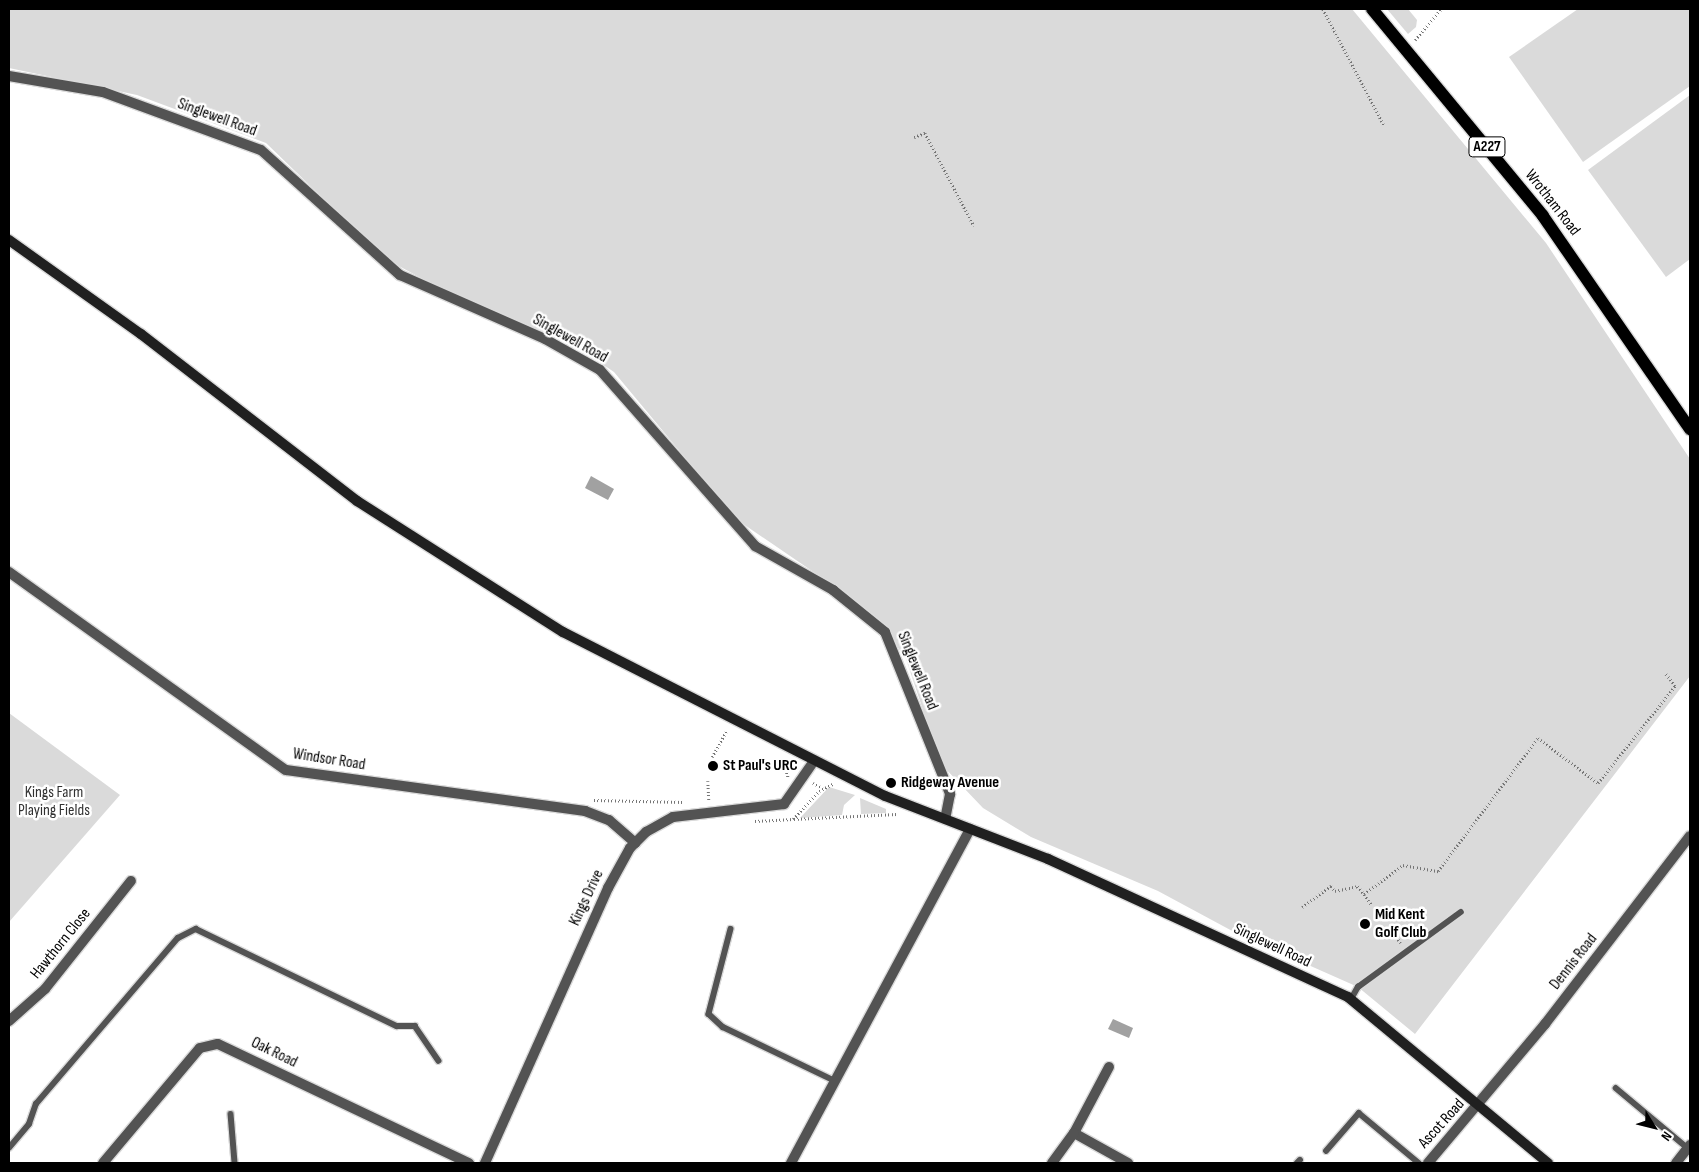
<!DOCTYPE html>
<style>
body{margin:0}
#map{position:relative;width:1699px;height:1172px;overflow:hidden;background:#fff;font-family:"Sofia Sans Condensed",sans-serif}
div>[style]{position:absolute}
.green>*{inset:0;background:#dadada}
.water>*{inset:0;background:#a1a1a1}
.path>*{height:2.5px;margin-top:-1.25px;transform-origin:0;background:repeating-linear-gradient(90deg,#757575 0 1px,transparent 0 3.5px)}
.roads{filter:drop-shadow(1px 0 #dbdbdb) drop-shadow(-1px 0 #dbdbdb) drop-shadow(0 1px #dbdbdb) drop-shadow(0 -1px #dbdbdb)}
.lane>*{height:5.5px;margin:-2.75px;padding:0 2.75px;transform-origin:2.75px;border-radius:2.75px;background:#535353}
.street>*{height:10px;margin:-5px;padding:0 5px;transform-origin:5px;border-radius:5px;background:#535353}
.secondary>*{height:10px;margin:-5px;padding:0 5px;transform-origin:5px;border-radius:5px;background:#202020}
.primary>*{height:12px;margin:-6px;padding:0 6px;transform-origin:6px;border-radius:6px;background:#000}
.dots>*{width:14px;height:14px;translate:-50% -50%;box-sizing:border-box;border:2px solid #fff;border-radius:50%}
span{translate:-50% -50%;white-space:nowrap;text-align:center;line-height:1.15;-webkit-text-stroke:5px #fff;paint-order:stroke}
.shield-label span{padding:1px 4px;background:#fff;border:1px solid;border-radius:4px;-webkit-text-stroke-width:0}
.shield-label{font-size:15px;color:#000;font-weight:700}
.street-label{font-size:16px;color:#000}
.poi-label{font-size:16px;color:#000;font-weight:700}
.left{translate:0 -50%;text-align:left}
.park-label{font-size:16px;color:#313131}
.frame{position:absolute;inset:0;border:10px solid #000;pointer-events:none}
.north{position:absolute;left:1629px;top:1102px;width:50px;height:50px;-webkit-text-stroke:4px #fff;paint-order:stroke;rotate:126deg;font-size:14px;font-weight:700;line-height:20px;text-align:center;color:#000}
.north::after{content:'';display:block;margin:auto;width:18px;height:22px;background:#000;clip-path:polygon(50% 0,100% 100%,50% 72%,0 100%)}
</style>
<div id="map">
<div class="green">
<i style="clip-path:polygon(9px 9px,1352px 9px,1546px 243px,1690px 459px,1690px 676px,1415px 1034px,1358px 987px,1236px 933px,1158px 891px,1031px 837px,983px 808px,941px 764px,906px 659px,882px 625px,834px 586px,736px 519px,614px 372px,568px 341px,456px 297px,386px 259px,266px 143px,137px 95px,9px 68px)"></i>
<i style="clip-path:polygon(1387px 9px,1408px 9px,1417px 20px,1416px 27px,1408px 34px)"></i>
<i style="clip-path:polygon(1578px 9px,1690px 9px,1690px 86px,1583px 162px,1509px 57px)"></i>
<i style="clip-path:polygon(1690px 95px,1690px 259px,1666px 277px,1588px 170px)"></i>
<i style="clip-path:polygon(9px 713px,120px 795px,9px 922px)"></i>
<i style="clip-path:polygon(829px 787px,855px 795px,844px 805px,842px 815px,800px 818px)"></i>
<i style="clip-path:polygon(860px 798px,886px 809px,886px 813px,861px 814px)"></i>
</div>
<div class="water">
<i style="clip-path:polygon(591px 476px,614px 489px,608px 500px,585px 488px)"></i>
<i style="clip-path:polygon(1113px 1019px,1133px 1028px,1129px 1038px,1108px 1029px)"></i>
</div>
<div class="path">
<i style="left:1323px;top:9px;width:131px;rotate:62.3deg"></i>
<i style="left:1415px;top:40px;width:40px;rotate:-50deg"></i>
<i style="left:914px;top:137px;width:12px;rotate:-20deg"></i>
<i style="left:925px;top:133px;width:105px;rotate:62.2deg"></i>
<i style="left:712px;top:757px;width:31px;rotate:-61deg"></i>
<i style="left:783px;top:759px;width:19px;rotate:74deg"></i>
<i style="left:708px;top:781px;width:19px;rotate:87deg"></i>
<i style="left:813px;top:783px;width:11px;rotate:27deg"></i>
<i style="left:594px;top:800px;width:90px;rotate:1.3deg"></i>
<i style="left:794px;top:819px;width:103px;rotate:-2.8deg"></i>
<i style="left:755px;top:821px;width:38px;rotate:-3deg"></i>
<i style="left:793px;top:819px;width:38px;rotate:-47deg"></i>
<i style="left:819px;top:791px;width:16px;rotate:-27deg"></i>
<i style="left:1364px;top:894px;width:49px;rotate:-36.6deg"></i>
<i style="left:1403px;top:865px;width:36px;rotate:10deg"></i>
<i style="left:1438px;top:871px;width:166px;rotate:-53.1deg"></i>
<i style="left:1538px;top:738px;width:75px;rotate:36.9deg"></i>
<i style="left:1598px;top:783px;width:124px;rotate:-51.6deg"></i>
<i style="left:1675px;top:686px;width:16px;rotate:-128deg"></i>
<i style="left:1302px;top:907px;width:36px;rotate:-36deg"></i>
<i style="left:1331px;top:886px;width:6px;rotate:51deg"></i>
<i style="left:1335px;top:891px;width:24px;rotate:-12deg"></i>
<i style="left:1358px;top:886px;width:24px;rotate:54deg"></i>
<i style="left:1394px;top:934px;width:11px;rotate:52deg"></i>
</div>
<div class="roads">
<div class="lane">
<i style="left:731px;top:929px;width:88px;rotate:104.5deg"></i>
<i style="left:709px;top:1014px;width:19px;rotate:43deg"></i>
<i style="left:723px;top:1027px;width:124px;rotate:25.7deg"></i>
<i style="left:1351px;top:999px;width:14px;rotate:-60deg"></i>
<i style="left:1358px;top:987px;width:127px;rotate:-36.1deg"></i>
<i style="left:1616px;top:1088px;width:95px;rotate:39.9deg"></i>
<i style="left:231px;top:1114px;width:49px;rotate:85.3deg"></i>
<i style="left:9px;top:1148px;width:31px;rotate:-50deg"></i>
<i style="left:29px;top:1124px;width:21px;rotate:-71deg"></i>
<i style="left:36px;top:1104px;width:218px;rotate:-49.5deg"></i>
<i style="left:178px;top:938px;width:20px;rotate:-27deg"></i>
<i style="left:196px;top:929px;width:223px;rotate:25.8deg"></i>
<i style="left:397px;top:1026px;width:18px"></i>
<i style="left:415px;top:1026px;width:42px;rotate:55.6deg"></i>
<i style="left:1326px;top:1151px;width:50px;rotate:-49deg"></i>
<i style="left:1359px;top:1113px;width:78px;rotate:39.8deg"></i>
<i style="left:1297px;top:1163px;width:4px;rotate:-45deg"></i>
</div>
<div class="street">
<i style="left:9px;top:76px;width:95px;rotate:9.7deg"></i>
<i style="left:103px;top:92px;width:168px;rotate:20.2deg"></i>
<i style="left:261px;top:150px;width:187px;rotate:42deg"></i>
<i style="left:400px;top:275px;width:158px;rotate:23.8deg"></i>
<i style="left:545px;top:339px;width:63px;rotate:29.4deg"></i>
<i style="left:600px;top:370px;width:235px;rotate:48.6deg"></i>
<i style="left:755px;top:546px;width:90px;rotate:29.4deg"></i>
<i style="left:833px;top:590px;width:67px;rotate:38.9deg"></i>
<i style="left:885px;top:632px;width:175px;rotate:68.1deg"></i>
<i style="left:950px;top:794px;width:25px;rotate:101deg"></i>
<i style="left:9px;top:572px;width:340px;rotate:35.6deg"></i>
<i style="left:286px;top:770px;width:302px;rotate:7.8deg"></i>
<i style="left:585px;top:811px;width:26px;rotate:21deg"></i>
<i style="left:609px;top:820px;width:35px;rotate:41deg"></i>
<i style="left:9px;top:1021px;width:48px;rotate:-41.6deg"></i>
<i style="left:45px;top:989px;width:138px;rotate:-51.5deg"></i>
<i style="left:1109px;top:1067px;width:75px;rotate:117.9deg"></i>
<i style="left:1074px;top:1133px;width:62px;rotate:29.1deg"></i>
<i style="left:103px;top:1163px;width:150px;rotate:-49.9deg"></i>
<i style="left:200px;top:1048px;width:18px;rotate:-13deg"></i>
<i style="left:218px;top:1044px;width:278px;rotate:25.4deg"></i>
<i style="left:485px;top:1163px;width:301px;rotate:-65.9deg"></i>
<i style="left:608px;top:888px;width:46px;rotate:-61.2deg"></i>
<i style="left:630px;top:848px;width:23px;rotate:-45deg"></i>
<i style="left:646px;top:832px;width:31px;rotate:-29deg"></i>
<i style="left:673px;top:817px;width:112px;rotate:-6.7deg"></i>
<i style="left:784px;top:804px;width:52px;rotate:-55.1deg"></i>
<i style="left:791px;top:1163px;width:379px;rotate:-61.8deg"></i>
<i style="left:1052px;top:1163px;width:37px;rotate:-54deg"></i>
<i style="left:1428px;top:1163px;width:182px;rotate:-49.9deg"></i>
<i style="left:1545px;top:1024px;width:237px;rotate:-52.4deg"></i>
<i style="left:1676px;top:1163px;width:23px;rotate:-52deg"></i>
</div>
<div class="secondary">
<i style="left:9px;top:240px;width:162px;rotate:35.5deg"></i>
<i style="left:141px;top:334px;width:273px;rotate:37.7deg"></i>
<i style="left:357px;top:501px;width:244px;rotate:32.5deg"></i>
<i style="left:563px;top:632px;width:361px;rotate:27deg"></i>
<i style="left:885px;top:796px;width:175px;rotate:21.1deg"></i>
<i style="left:1048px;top:859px;width:330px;rotate:24.7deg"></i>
<i style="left:1348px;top:997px;width:260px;rotate:39.7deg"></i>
</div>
<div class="primary">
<i style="left:1372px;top:9px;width:268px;rotate:50.4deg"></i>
<i style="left:1543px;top:216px;width:259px;rotate:55.4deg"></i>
</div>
</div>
<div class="dots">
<i style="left:713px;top:766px;background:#000"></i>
<i style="left:891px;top:783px;background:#000"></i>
<i style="left:1365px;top:924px;background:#000"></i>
</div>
<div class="shield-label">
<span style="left:1487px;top:147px">A227</span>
</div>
<div class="street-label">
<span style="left:217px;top:118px;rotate:20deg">Singlewell Road</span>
<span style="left:1552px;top:203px;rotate:52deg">Wrotham Road</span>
<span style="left:570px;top:339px;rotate:29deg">Singlewell Road</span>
<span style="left:917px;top:671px;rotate:68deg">Singlewell Road</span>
<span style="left:329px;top:760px;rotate:9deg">Windsor Road</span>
<span style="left:587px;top:898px;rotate:-65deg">Kings Drive</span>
<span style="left:61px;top:944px;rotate:-51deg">Hawthorn Close</span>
<span style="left:1272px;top:946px;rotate:25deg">Singlewell Road</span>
<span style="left:1574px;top:962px;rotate:-52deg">Dennis Road</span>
<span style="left:274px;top:1053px;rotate:26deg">Oak Road</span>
<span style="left:1442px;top:1124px;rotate:-48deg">Ascot Road</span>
</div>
<div class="poi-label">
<span class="left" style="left:723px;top:766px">St Paul's URC</span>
<span class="left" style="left:901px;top:783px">Ridgeway Avenue</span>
<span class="left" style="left:1375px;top:924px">Mid Kent<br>Golf Club</span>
</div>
<div class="park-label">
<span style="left:54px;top:802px">Kings Farm<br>Playing Fields</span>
</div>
<div class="frame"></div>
<div class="north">N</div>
</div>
